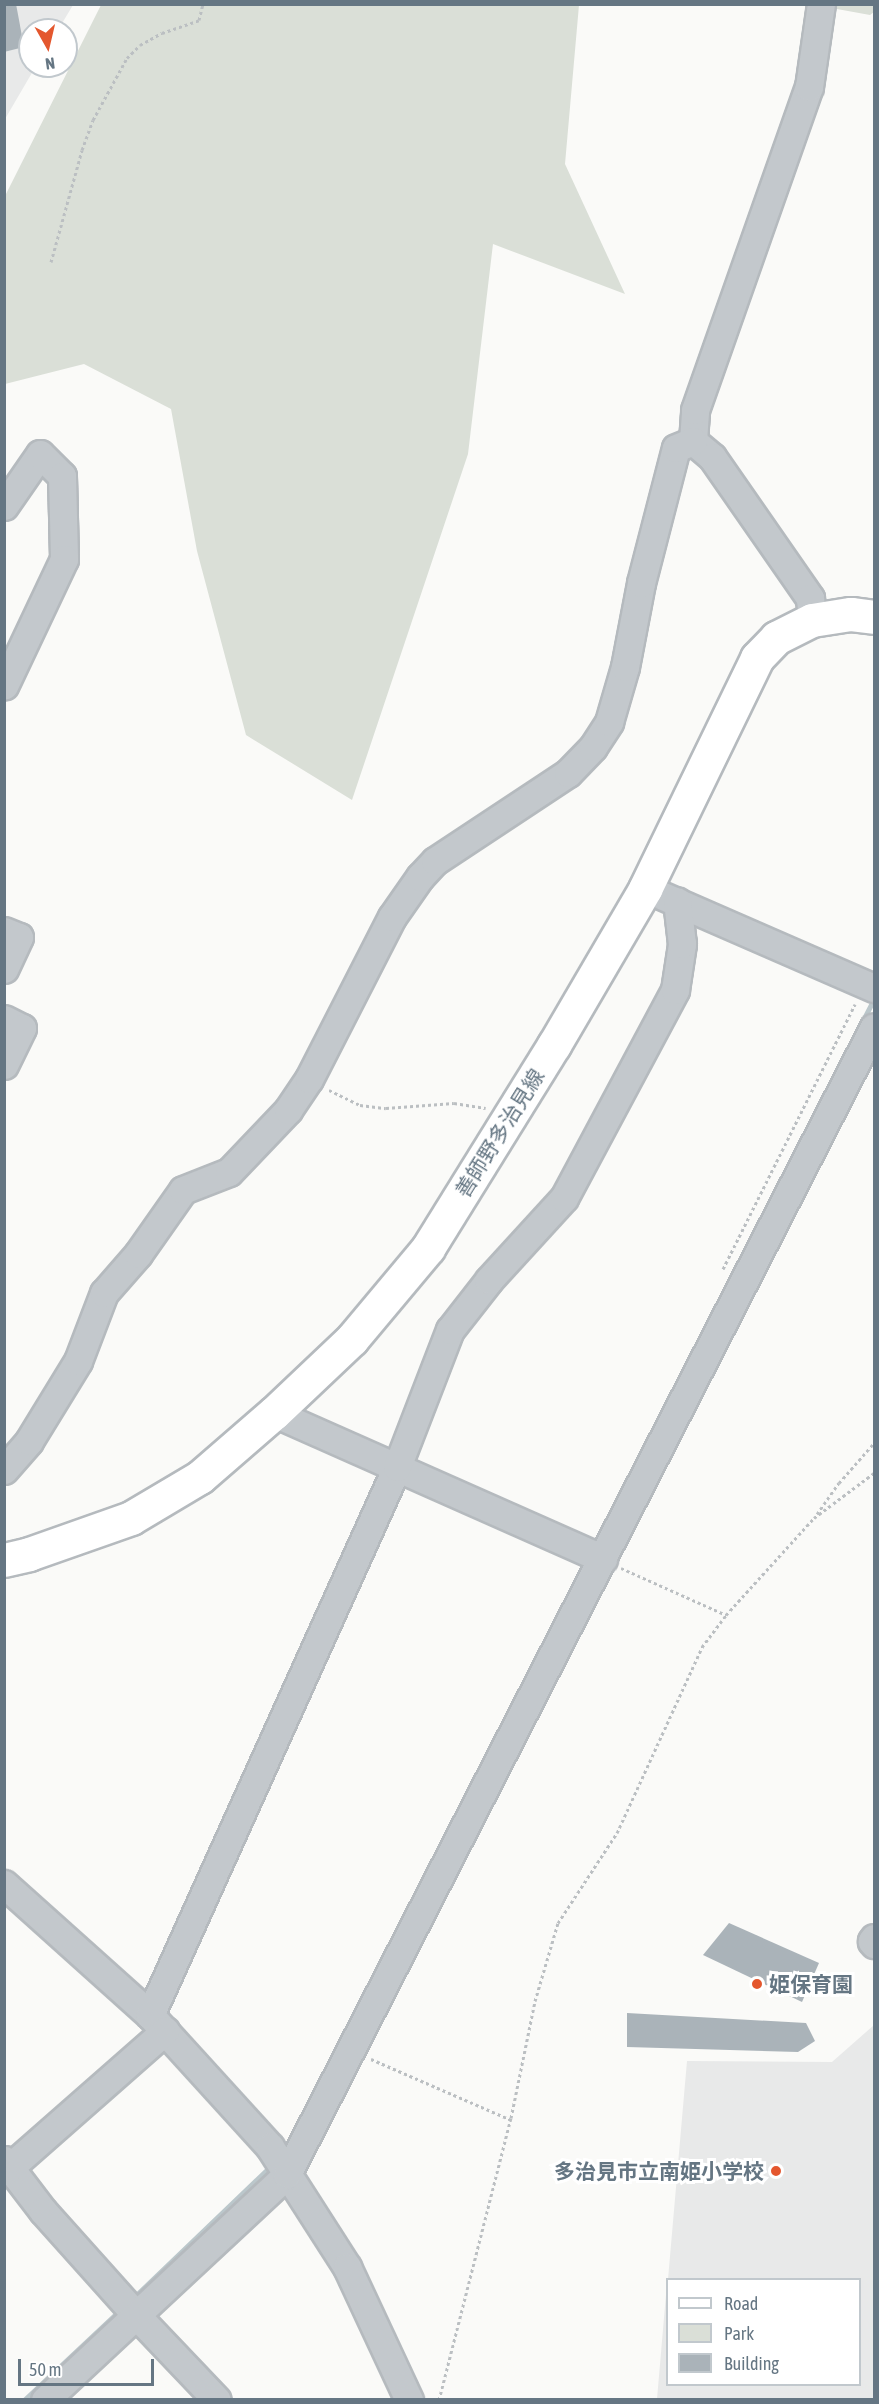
<!DOCTYPE html>
<meta charset="utf-8">
<style>
body{margin:0}
#map{position:relative;width:879px;height:2404px;overflow:hidden;background:#fafaf8;font-family:"Asap Condensed","Noto Sans JP",sans-serif}
div>[style]{position:absolute}
.built>*{inset:0;background:#e8e9e9}
.green>*{inset:0;background:#dadfd7}
.stream>*{height:5px;margin:-2.5px;padding:0 2.5px;transform-origin:2.5px;border-radius:2.5px;background:#bbc7cb}
.building>*{inset:0;background:#aab3b9}
.path>*{height:3px;margin-top:-1.5px;transform-origin:0;background:repeating-linear-gradient(90deg,#bbbfc2 0 3px,transparent 0 6px)}
.roads{filter:drop-shadow(2px 0 #b5babe) drop-shadow(-2px 0 #b5babe) drop-shadow(0 2px #b5babe) drop-shadow(0 -2px #b5babe)}
.minor>*{height:27px;margin:-13.5px;padding:0 13.5px;transform-origin:13.5px;border-radius:13.5px;background:#c3c8cc}
.major>*{height:33px;margin:-16.5px;padding:0 16.5px;transform-origin:16.5px;border-radius:16.5px;background:#fff}
.dots>*{width:16px;height:16px;translate:-50% -50%;box-sizing:border-box;border:3px solid #fff;border-radius:50%}
span{translate:-50% -50%;white-space:nowrap;text-align:center;line-height:1.15;-webkit-text-stroke:6px #fff;paint-order:stroke}
.street-label{font-size:21px;color:#657683}
.poi-label{font-size:21px;color:#657683;font-weight:700}
.left{translate:0 -50%;text-align:left}
.right{translate:-100% -50%;text-align:right}
.frame{position:absolute;inset:0;border:6px solid #657683;pointer-events:none}
.legend{position:absolute;left:666px;top:2278px;width:195px;height:108px;box-sizing:border-box;background:#fff;border:2px solid #c1c8cd;margin:0;padding:8px 10px;list-style:none;font-size:18px;color:#657683}
.legend li{display:flex;align-items:center;gap:12px;height:30px}
.legend b{width:30px;border:2px solid #c1c8cd}
.north{position:absolute;left:18px;top:18px;width:60px;height:60px;box-sizing:border-box;background:#fff;border:2px solid #c1c8cd;border-radius:50%;rotate:172deg;font-size:16px;font-weight:700;line-height:24px;text-align:center;color:#657683}
.north::after{content:'';display:block;margin:auto;width:21px;height:27px;background:#e4572e;clip-path:polygon(50% 0,100% 100%,50% 72%,0 100%)}
.scale{position:absolute;left:18px;top:2359px;width:136px;height:27px;box-sizing:border-box;border:3px solid #657683;border-top:0;padding-left:8px;font-size:18px;line-height:21px;white-space:nowrap;color:#657683;-webkit-text-stroke:4px #fff;paint-order:stroke}
</style>
<div id="map">
<div class="built">
<i style="clip-path:polygon(5px 5px,73px 5px,58px 30px,30px 30px,30px 66px,36px 66px,5px 119px)"></i>
<i style="clip-path:polygon(874px 2025px,874px 2399px,657px 2399px,667px 2283px,668px 2384px,860px 2384px,860px 2280px,668px 2279px,687px 2061px,832px 2062px)"></i>
</div>
<div class="green">
<i style="clip-path:polygon(101px 5px,579px 5px,565px 164px,625px 294px,493px 244px,468px 454px,352px 800px,246px 735px,197px 551px,171px 409px,84px 364px,5px 384px,5px 196px)"></i>
<i style="clip-path:polygon(815px 5px,874px 5px,874px 12px,870px 15px)"></i>
</div>
<div class="stream">
<i style="left:860px;top:1026px;width:30px;rotate:-63deg"></i>
<i style="left:132px;top:2299px;width:195px;rotate:-43.8deg"></i>
<i style="left:24px;top:2400px;width:133px;rotate:-43.2deg"></i>
</div>
<div class="building">
<i style="clip-path:polygon(4px 4px,16px 4px,24px 47px,4px 52px)"></i>
<i style="clip-path:polygon(729px 1923px,819px 1963px,802px 2002px,703px 1955px)"></i>
<i style="clip-path:polygon(627px 2013px,806px 2023px,815px 2041px,798px 2052px,627px 2047px)"></i>
</div>
<div class="path">
<i style="left:51px;top:262px;width:116px;rotate:-74.5deg"></i>
<i style="left:82px;top:150px;width:32px;rotate:-70deg"></i>
<i style="left:93px;top:120px;width:71px;rotate:-61.3deg"></i>
<i style="left:127px;top:58px;width:18px;rotate:-45deg"></i>
<i style="left:140px;top:45px;width:25px;rotate:-29deg"></i>
<i style="left:162px;top:33px;width:39px;rotate:-19deg"></i>
<i style="left:199px;top:20px;width:16px;rotate:-76deg"></i>
<i style="left:329px;top:1090px;width:34px;rotate:26deg"></i>
<i style="left:360px;top:1105px;width:26px;rotate:7deg"></i>
<i style="left:386px;top:1108px;width:68px;rotate:-4.2deg"></i>
<i style="left:454px;top:1103px;width:32px;rotate:9deg"></i>
<i style="left:723px;top:1269px;width:296px;rotate:-63.5deg"></i>
<i style="left:817px;top:1514px;width:38px;rotate:-55deg"></i>
<i style="left:839px;top:1483px;width:53px;rotate:-48.8deg"></i>
<i style="left:621px;top:1568px;width:115px;rotate:24.1deg"></i>
<i style="left:371px;top:2059px;width:153px;rotate:23.5deg"></i>
<i style="left:439px;top:2400px;width:291px;rotate:-75.7deg"></i>
<i style="left:511px;top:2118px;width:119px;rotate:-78.4deg"></i>
<i style="left:535px;top:2001px;width:81px;rotate:-73.6deg"></i>
<i style="left:558px;top:1923px;width:108px;rotate:-56.8deg"></i>
<i style="left:617px;top:1833px;width:205px;rotate:-65.4deg"></i>
<i style="left:702px;top:1647px;width:40px;rotate:-53deg"></i>
<i style="left:726px;top:1615px;width:131px;rotate:-47.8deg"></i>
<i style="left:814px;top:1518px;width:75px;rotate:-36.9deg"></i>
</div>
<div class="roads">
<div class="minor">
<i style="left:693px;top:441px;width:31px;rotate:-86deg"></i>
<i style="left:695px;top:410px;width:343px;rotate:-70.6deg"></i>
<i style="left:809px;top:87px;width:84px;rotate:-81.8deg"></i>
<i style="left:693px;top:441px;width:25px;rotate:40deg"></i>
<i style="left:712px;top:457px;width:172px;rotate:55.2deg"></i>
<i style="left:810px;top:598px;width:22px;rotate:85deg"></i>
<i style="left:4px;top:506px;width:63px;rotate:-55.3deg"></i>
<i style="left:40px;top:454px;width:31px;rotate:45deg"></i>
<i style="left:62px;top:476px;width:83px;rotate:88.6deg"></i>
<i style="left:64px;top:559px;width:140px;rotate:115.3deg"></i>
<i style="left:663px;top:896px;width:230px;rotate:23.6deg"></i>
<i style="left:4px;top:931px;width:16px;rotate:22deg"></i>
<i style="left:19px;top:937px;width:35px;rotate:115deg"></i>
<i style="left:4px;top:1019px;width:20px;rotate:27deg"></i>
<i style="left:22px;top:1028px;width:41px;rotate:115.9deg"></i>
<i style="left:274px;top:1413px;width:360px;rotate:23.9deg"></i>
<i style="left:4px;top:1470px;width:38px;rotate:-49deg"></i>
<i style="left:29px;top:1441px;width:94px;rotate:-58.5deg"></i>
<i style="left:78px;top:1361px;width:73px;rotate:-69.1deg"></i>
<i style="left:104px;top:1293px;width:52px;rotate:-48.9deg"></i>
<i style="left:138px;top:1254px;width:78px;rotate:-54.9deg"></i>
<i style="left:183px;top:1190px;width:49px;rotate:-21.4deg"></i>
<i style="left:229px;top:1172px;width:86px;rotate:-46.4deg"></i>
<i style="left:288px;top:1110px;width:37px;rotate:-56deg"></i>
<i style="left:309px;top:1079px;width:182px;rotate:-62.9deg"></i>
<i style="left:392px;top:917px;width:49px;rotate:-55deg"></i>
<i style="left:420px;top:877px;width:22px;rotate:-47deg"></i>
<i style="left:435px;top:861px;width:159px;rotate:-33.5deg"></i>
<i style="left:568px;top:773px;width:36px;rotate:-46deg"></i>
<i style="left:593px;top:747px;width:30px;rotate:-57deg"></i>
<i style="left:609px;top:722px;width:57px;rotate:-73.8deg"></i>
<i style="left:625px;top:667px;width:86px;rotate:-79.2deg"></i>
<i style="left:641px;top:583px;width:139px;rotate:-75.5deg"></i>
<i style="left:676px;top:448px;width:18px;rotate:-22deg"></i>
<i style="left:4px;top:1884px;width:196px;rotate:41.9deg"></i>
<i style="left:150px;top:2015px;width:178px;rotate:47.7deg"></i>
<i style="left:270px;top:2147px;width:143px;rotate:57.3deg"></i>
<i style="left:347px;top:2267px;width:147px;rotate:65deg"></i>
<i style="left:874px;top:1938px;width:4px;rotate:124deg"></i>
<i style="left:872px;top:1941px;width:4px;rotate:56deg"></i>
<i style="left:150px;top:2015px;width:601px;rotate:-65.74deg"></i>
<i style="left:397px;top:1467px;width:147px;rotate:-68.9deg"></i>
<i style="left:450px;top:1330px;width:63px;rotate:-52deg"></i>
<i style="left:489px;top:1280px;width:111px;rotate:-47.6deg"></i>
<i style="left:564px;top:1198px;width:236px;rotate:-61.9deg"></i>
<i style="left:675px;top:990px;width:47px;rotate:-81.3deg"></i>
<i style="left:682px;top:944px;width:43px;rotate:-96.6deg"></i>
<i style="left:4px;top:2160px;width:64px;rotate:52.6deg"></i>
<i style="left:43px;top:2211px;width:140px;rotate:48.2deg"></i>
<i style="left:136px;top:2315px;width:117px;rotate:46.4deg"></i>
<i style="left:9px;top:2168px;width:208px;rotate:-41.3deg"></i>
<i style="left:45px;top:2400px;width:331px;rotate:-43deg"></i>
<i style="left:287px;top:2174px;width:1288px;rotate:-62.9deg"></i>
</div>
<div class="major">
<i style="left:4px;top:1560px;width:26px;rotate:-13deg"></i>
<i style="left:29px;top:1554px;width:108px;rotate:-19.4deg"></i>
<i style="left:131px;top:1518px;width:80px;rotate:-30.7deg"></i>
<i style="left:200px;top:1477px;width:98px;rotate:-40.9deg"></i>
<i style="left:274px;top:1413px;width:108px;rotate:-43.5deg"></i>
<i style="left:352px;top:1339px;width:119px;rotate:-50.1deg"></i>
<i style="left:428px;top:1248px;width:239px;rotate:-58.2deg"></i>
<i style="left:554px;top:1045px;width:181px;rotate:-59.7deg"></i>
<i style="left:645px;top:889px;width:257px;rotate:-64.1deg"></i>
<i style="left:757px;top:658px;width:28px;rotate:-46deg"></i>
<i style="left:776px;top:638px;width:40px;rotate:-26.6deg"></i>
<i style="left:812px;top:620px;width:39px;rotate:-9deg"></i>
<i style="left:851px;top:614px;width:23px;rotate:7deg"></i>
</div>
</div>
<div class="dots">
<i style="left:757px;top:1984px;background:#e4572e"></i>
<i style="left:776px;top:2171px;background:#e4572e"></i>
</div>
<div class="street-label">
<span style="left:499px;top:1133px;rotate:-58deg">善師野多治見線</span>
</div>
<div class="poi-label">
<span class="left" style="left:769px;top:1984px">姫保育園</span>
<span class="right" style="left:764px;top:2171px">多治見市立南姫小学校</span>
</div>
<div class="frame"></div>
<ul class="legend">
<li><b style="height:8px;background:#fff"></b>Road</li>
<li><b style="height:16px;background:#dadfd7"></b>Park</li>
<li><b style="height:16px;background:#aab3b9"></b>Building</li>
</ul>
<div class="north">N</div>
<div class="scale">50 m</div>
</div>
